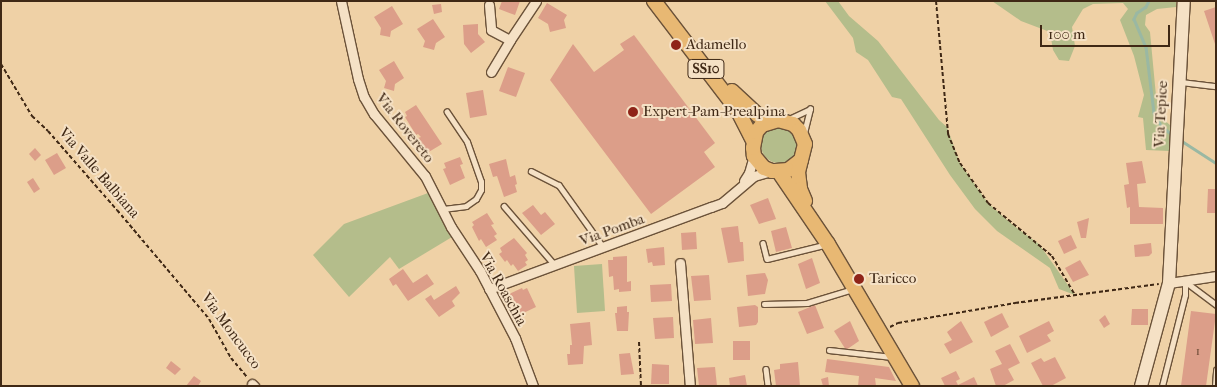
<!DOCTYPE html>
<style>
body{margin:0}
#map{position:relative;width:1217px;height:387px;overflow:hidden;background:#efd1a6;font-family:"IM FELL French Canon",serif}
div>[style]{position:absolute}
.green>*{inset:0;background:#b4bd8b}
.round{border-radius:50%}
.stream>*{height:2.5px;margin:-1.25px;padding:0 1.25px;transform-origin:1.25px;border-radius:1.25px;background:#9ab8a3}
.building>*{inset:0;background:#dc9e89}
.path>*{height:2px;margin-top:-1px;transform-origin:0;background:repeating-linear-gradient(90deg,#3f2815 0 4px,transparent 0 6.5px)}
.roads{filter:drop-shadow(1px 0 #6b5239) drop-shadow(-1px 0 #6b5239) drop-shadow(0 1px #6b5239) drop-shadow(0 -1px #6b5239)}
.lane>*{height:4.5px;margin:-2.25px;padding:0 2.25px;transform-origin:2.25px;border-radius:2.25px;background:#f5e1c5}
.street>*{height:9px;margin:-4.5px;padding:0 4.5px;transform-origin:4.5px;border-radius:4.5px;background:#f5e1c5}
.secondary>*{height:12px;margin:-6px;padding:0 6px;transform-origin:6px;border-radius:6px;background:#f5e1c5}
.primary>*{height:14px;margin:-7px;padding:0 7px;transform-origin:7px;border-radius:7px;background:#e8b873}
.dots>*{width:14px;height:14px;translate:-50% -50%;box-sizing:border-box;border:2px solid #f5e1c5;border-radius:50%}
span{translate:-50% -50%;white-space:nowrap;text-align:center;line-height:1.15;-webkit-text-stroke:4px #f5e1c5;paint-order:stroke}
.number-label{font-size:12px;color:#664632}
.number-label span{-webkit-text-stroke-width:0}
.shield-label span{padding:1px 4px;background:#f5e1c5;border:1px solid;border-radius:4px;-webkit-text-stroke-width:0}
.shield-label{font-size:14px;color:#3f2815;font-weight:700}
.poi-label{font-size:15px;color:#3f2815}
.left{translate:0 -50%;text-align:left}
.street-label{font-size:15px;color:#3f2815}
.frame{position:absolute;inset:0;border:2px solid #3f2815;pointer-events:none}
.scale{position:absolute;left:1040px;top:25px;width:130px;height:22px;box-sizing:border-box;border:2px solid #3f2815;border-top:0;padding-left:6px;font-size:15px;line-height:18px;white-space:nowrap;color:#3f2815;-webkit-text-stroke:4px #f5e1c5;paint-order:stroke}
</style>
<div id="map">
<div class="green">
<i style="clip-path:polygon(825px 1px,838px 1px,849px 16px,878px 41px,939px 120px,947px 127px,960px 163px,988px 203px,1013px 225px,1039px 244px,1075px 295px,1059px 289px,1050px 268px,997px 231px,975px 209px,950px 175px,901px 99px,892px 97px,868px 60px,856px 52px,853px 38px)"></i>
<i style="clip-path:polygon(992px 1px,1176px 1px,1176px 7px,1157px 9px,1146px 15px,1145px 25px,1150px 32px,1156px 96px,1163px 119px,1170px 125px,1169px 151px,1146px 150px,1143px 118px,1138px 117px,1144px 95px,1134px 56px,1120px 20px,1128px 9px,1123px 3px,1093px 4px,1083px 9px,1072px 27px,1075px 46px,1069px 61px,1059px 60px,1053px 50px,1050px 32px,1021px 21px)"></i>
<i class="round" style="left:761px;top:127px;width:36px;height:36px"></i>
<i style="clip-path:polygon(428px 193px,452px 237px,399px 269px,390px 257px,349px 297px,313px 255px,344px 224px)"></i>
<i style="clip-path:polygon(602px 264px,605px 311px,577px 313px,574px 266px)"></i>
</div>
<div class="stream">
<i style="left:1149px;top:1px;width:7px;rotate:117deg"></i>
<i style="left:1146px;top:7px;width:11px;rotate:146deg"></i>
<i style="left:1137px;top:13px;width:7px;rotate:117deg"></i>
<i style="left:1134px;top:19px;width:30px;rotate:67deg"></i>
<i style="left:1146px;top:47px;width:66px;rotate:83.1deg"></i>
<i style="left:1154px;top:113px;width:16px;rotate:60deg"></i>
<i style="left:1162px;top:127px;width:14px;rotate:36deg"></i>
<i style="left:1182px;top:141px;width:40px;rotate:32.9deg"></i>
</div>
<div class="building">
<i style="clip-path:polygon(502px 1px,520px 1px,515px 15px,499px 9px)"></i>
<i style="clip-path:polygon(547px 3px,567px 15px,564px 20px,566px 28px,550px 32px,548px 24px,538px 18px)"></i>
<i style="clip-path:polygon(441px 4px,442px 12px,434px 14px,432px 5px)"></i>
<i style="clip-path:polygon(392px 6px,403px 24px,391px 31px,390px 37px,380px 35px,381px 28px,374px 17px)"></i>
<i style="clip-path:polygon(1216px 7px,1216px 44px,1215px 44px,1204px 11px)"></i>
<i style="clip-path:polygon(433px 19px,445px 37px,436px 43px,434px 50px,423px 47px,425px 41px,417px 29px)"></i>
<i style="clip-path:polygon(478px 24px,478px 34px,485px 42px,471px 53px,464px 44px,463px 25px)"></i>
<i style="clip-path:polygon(634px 35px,715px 143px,704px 152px,715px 167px,651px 214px,550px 80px,573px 44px,594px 72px,624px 50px,620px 44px)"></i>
<i style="clip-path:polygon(394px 61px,404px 78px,395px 84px,394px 91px,384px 88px,386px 81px,379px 70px)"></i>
<i style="clip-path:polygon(508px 67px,525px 73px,516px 97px,499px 91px)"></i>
<i style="clip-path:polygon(483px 90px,487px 115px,470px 118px,466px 93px)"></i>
<i style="clip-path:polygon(416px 105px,442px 144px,427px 153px,418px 138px,421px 137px,418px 134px,416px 135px,405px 117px,407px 116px,405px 112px)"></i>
<i style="clip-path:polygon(35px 148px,41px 155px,35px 161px,29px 154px)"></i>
<i style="clip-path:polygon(57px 153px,66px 168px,54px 175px,45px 160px)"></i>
<i style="clip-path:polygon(460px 157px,463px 164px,460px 165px,465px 178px,450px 185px,443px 169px,446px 168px,444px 163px)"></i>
<i style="clip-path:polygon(506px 159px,510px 177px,515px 175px,517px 184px,515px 185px,517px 192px,504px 197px,497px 176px,493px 177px,489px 164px)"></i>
<i style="clip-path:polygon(1142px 161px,1146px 183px,1137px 184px,1139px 207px,1163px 208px,1163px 224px,1130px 224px,1130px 207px,1127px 208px,1124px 185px,1129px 184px,1126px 163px)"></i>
<i style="clip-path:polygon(33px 178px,40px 189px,34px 193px,27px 182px)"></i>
<i style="clip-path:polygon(1208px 189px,1216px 189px,1216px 213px,1207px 213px)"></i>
<i style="clip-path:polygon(768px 198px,776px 219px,759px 224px,750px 205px)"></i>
<i style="clip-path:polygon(533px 205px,541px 215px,545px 212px,555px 224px,541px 235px,522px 213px)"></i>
<i style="clip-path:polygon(487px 213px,494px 224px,491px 225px,497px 234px,494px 236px,497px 240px,486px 247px,481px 239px,479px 241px,472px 227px,474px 225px,472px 222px)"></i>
<i style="clip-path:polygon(1089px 218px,1086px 238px,1081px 238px,1077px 222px)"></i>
<i style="clip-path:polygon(738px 226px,740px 242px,743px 242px,744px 261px,728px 263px,721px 228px)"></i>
<i style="clip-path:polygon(786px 227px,792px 248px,776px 252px,771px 231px)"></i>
<i style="clip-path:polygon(696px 232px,697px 249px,682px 250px,681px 233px)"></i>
<i style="clip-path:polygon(1071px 235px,1077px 248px,1064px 254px,1058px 241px)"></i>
<i style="clip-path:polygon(514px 238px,527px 253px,525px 255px,528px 260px,525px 262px,527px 265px,518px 271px,513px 264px,511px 266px,507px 260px,505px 262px,499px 254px,502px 252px,500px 248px)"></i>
<i style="clip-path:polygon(1151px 243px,1152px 253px,1149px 256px,1135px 257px,1134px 245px)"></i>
<i style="clip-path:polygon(664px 247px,665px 265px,653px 266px,652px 262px,648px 263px,646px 249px)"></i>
<i style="clip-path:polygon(627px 256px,627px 282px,631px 281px,631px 291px,619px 292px,619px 289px,614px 290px,613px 276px,609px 277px,608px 260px,613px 260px,613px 257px)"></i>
<i style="clip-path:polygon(812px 258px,820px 283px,806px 289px,798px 264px)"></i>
<i style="clip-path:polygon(1080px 260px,1089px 275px,1073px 282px,1065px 268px)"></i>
<i style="clip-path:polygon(403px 269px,413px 283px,427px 274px,434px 284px,408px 301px,396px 284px,393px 286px,389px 279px)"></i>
<i style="clip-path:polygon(765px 273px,768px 280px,765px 294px,748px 296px,746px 275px)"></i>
<i style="clip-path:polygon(709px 275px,711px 300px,694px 301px,691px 276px)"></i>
<i style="clip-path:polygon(671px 284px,672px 301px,651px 302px,650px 285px)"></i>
<i style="clip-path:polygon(456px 286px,460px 293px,452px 301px,455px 306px,439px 317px,425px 299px,431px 295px,434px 300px)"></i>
<i style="clip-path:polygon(522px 288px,523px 290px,527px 288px,536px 307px,515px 317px,505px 296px)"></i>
<i style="clip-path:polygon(755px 305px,758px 307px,758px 322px,756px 325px,739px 327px,737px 307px)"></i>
<i style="clip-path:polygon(815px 305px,824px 328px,807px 334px,798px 312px)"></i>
<i style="clip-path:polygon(627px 306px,627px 312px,629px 312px,628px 331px,617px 331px,615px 313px,617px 313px,617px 307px)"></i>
<i style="clip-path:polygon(1132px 309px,1148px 309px,1148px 325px,1131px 325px)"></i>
<i style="clip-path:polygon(1191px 311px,1216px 314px,1206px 386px,1181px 386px)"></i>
<i style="clip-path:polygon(1002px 313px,1009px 327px,991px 337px,984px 322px)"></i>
<i style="clip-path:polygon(1105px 315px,1110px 324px,1104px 328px,1099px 320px)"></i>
<i style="clip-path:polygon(673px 317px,674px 338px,655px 339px,653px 318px)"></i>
<i style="clip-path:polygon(711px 318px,713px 343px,695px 344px,693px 320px)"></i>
<i style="clip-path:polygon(850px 321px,859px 341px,846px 350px,834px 331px)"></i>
<i style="clip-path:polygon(961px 321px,973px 342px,950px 354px,944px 344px,952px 340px,947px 332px)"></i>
<i style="clip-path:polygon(1049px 321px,1054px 331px,1047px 335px,1051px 341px,1027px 353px,1019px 336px)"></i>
<i style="clip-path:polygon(590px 322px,592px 345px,584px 346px,583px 364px,568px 365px,567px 354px,570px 354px,570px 345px,572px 345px,570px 324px)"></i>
<i style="clip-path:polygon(733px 341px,750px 341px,750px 360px,733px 360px)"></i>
<i style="clip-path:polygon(1010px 344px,1020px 363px,1008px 369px,1014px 380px,1003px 386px,996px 386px,990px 369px,1002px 364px,995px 351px)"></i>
<i style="clip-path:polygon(630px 353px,634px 374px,621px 375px,619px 354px)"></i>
<i style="clip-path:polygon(1055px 357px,1066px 378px,1051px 386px,1043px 386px,1031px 363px,1041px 358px,1044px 362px)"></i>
<i style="clip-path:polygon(827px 359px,889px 367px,896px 381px,875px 378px,876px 386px,858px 386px,859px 376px,825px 372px)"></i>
<i style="clip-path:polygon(171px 361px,181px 369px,175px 375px,166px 368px)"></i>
<i style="clip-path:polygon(798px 362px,800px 386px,776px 386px,774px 370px,780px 369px,780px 364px)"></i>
<i style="clip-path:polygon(652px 364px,669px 365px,669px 384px,651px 384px)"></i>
<i style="clip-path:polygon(715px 367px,717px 386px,699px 386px,697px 368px)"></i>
<i style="clip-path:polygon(956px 371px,960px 379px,956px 381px,958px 385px,974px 377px,978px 386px,945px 386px,941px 378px)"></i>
<i style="clip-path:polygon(745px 375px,747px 386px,730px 386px,729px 378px)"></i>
<i style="clip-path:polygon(194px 376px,201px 381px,198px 386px,186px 386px)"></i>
<i style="clip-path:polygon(828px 377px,829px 386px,823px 386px,821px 379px)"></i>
</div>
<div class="path">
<i style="left:936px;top:1px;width:134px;rotate:84.8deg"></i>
<i style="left:948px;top:134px;width:31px;rotate:68deg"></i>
<i style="left:960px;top:163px;width:49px;rotate:55deg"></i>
<i style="left:988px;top:203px;width:83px;rotate:39.6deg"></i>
<i style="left:1052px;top:256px;width:45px;rotate:59.5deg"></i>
<i style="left:1px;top:64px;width:61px;rotate:59.2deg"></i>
<i style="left:32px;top:116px;width:22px;rotate:43deg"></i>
<i style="left:48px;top:131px;width:105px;rotate:48.9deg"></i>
<i style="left:117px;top:210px;width:143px;rotate:49.8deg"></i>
<i style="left:209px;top:319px;width:45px;rotate:60.6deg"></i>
<i style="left:231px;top:358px;width:25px;rotate:50deg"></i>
<i style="left:890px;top:327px;width:9px;rotate:-27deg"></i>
<i style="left:898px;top:323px;width:119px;rotate:-9.7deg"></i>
<i style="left:1015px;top:303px;width:145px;rotate:-7.5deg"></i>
<i style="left:639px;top:342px;width:44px;rotate:87.4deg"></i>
</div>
<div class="roads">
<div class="lane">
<i style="left:1181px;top:82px;width:35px;rotate:7deg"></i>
<i style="left:789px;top:119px;width:23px;rotate:-25deg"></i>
<i style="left:804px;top:133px;width:25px;rotate:-76deg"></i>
<i style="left:531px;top:171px;width:31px;rotate:27deg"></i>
<i style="left:559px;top:185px;width:77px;rotate:54.5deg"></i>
<i style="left:504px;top:206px;width:78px;rotate:49.2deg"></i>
<i style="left:443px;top:209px;width:23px;rotate:-7deg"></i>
<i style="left:466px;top:206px;width:12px;rotate:-35deg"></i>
<i style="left:476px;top:199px;width:10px;rotate:-61deg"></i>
<i style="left:481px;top:190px;width:8px;rotate:-90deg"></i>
<i style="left:481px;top:182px;width:42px;rotate:-109.3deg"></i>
<i style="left:467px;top:142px;width:36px;rotate:-124deg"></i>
<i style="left:763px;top:243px;width:16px;rotate:76deg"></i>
<i style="left:767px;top:259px;width:59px;rotate:-13.8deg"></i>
<i style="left:1186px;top:282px;width:38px;rotate:37deg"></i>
<i style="left:764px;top:304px;width:43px;rotate:-1.3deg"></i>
<i style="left:807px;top:303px;width:48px;rotate:-16.9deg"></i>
<i style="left:829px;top:350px;width:63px;rotate:6.3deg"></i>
<i style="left:766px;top:369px;width:17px;rotate:83deg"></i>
<i style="left:1162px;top:386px;width:94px;rotate:-75.8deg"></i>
<i style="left:1185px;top:295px;width:14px;rotate:-90deg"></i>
<i style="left:1215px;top:386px;width:16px;rotate:-86deg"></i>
</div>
<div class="street">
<i style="left:341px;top:1px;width:80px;rotate:77.7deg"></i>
<i style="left:358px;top:79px;width:19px;rotate:72deg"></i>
<i style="left:364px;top:97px;width:20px;rotate:60deg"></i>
<i style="left:374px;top:114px;width:80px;rotate:50.6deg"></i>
<i style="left:425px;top:176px;width:57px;rotate:63deg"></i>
<i style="left:451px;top:227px;width:53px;rotate:56.6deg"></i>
<i style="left:480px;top:271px;width:76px;rotate:62.4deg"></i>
<i style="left:515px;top:338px;width:51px;rotate:69.4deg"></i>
<i style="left:489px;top:5px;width:25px;rotate:85deg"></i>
<i style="left:491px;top:30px;width:21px;rotate:28deg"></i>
<i style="left:510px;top:40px;width:47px;rotate:-56.3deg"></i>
<i style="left:491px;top:72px;width:37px;rotate:-59deg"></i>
<i style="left:744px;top:181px;width:9px;rotate:-58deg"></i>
<i style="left:749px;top:173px;width:18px;rotate:-74deg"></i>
<i style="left:680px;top:263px;width:123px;rotate:85.4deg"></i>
<i style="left:1169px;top:283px;width:48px;rotate:-8.5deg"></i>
<i style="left:489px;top:289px;width:237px;rotate:-20.3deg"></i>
<i style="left:711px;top:207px;width:12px;rotate:-20deg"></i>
<i style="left:722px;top:203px;width:42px;rotate:-40.2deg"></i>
<i style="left:754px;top:176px;width:19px;rotate:-16deg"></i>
<i style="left:252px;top:384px;width:3px;rotate:45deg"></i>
</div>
<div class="secondary">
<i style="left:1141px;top:386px;width:107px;rotate:-74.8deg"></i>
<i style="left:1169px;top:283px;width:282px;rotate:-87deg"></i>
</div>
<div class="primary">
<i style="left:654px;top:1px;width:138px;rotate:52.6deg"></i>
<i style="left:738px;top:111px;width:33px;rotate:63deg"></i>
<i style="left:732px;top:91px;width:35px;rotate:43deg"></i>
<i style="left:758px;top:115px;width:13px;rotate:27deg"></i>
<i style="left:801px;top:160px;width:16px;rotate:142deg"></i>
<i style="left:788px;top:170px;width:16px;rotate:176deg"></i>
<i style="left:772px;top:171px;width:9px;rotate:-159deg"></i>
<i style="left:764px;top:168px;width:16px;rotate:-130deg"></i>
<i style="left:754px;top:156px;width:8px;rotate:-97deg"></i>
<i style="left:753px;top:148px;width:16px;rotate:-79deg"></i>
<i style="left:756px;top:132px;width:9px;rotate:-49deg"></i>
<i style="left:762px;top:125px;width:17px;rotate:-17deg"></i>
<i style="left:778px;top:120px;width:16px;rotate:15deg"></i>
<i style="left:793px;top:124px;width:8px;rotate:45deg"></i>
<i style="left:799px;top:130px;width:15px;rotate:67deg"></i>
<i style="left:805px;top:144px;width:29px;rotate:104deg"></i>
<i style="left:798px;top:172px;width:17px;rotate:83deg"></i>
<i style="left:800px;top:189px;width:13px;rotate:67deg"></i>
<i style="left:779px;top:172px;width:87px;rotate:55.8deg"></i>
<i style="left:828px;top:244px;width:165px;rotate:59.4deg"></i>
</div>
</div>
<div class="dots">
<i style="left:676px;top:45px;background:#8f2418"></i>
<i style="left:633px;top:112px;background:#8f2418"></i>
<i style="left:859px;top:279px;background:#8f2418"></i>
</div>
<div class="number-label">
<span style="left:1198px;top:352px">1</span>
</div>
<div class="shield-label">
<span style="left:706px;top:69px">SS10</span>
</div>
<div class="poi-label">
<span class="left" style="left:686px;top:45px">Adamello</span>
<span class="left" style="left:643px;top:112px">Expert-Pam-Prealpina</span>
<span class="left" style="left:869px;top:279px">Taricco</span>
</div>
<div class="street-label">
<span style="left:1161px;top:114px;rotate:-87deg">Via Tepice</span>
<span style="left:405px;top:128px;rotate:52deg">Via Rovereto</span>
<span style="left:99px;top:173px;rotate:49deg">Via Valle Balbiana</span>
<span style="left:612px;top:230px;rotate:-20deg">Via Pomba</span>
<span style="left:503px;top:289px;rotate:61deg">Via Roaschia</span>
<span style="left:231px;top:331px;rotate:54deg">Via Moncucco</span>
</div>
<div class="frame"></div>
<div class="scale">100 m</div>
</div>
